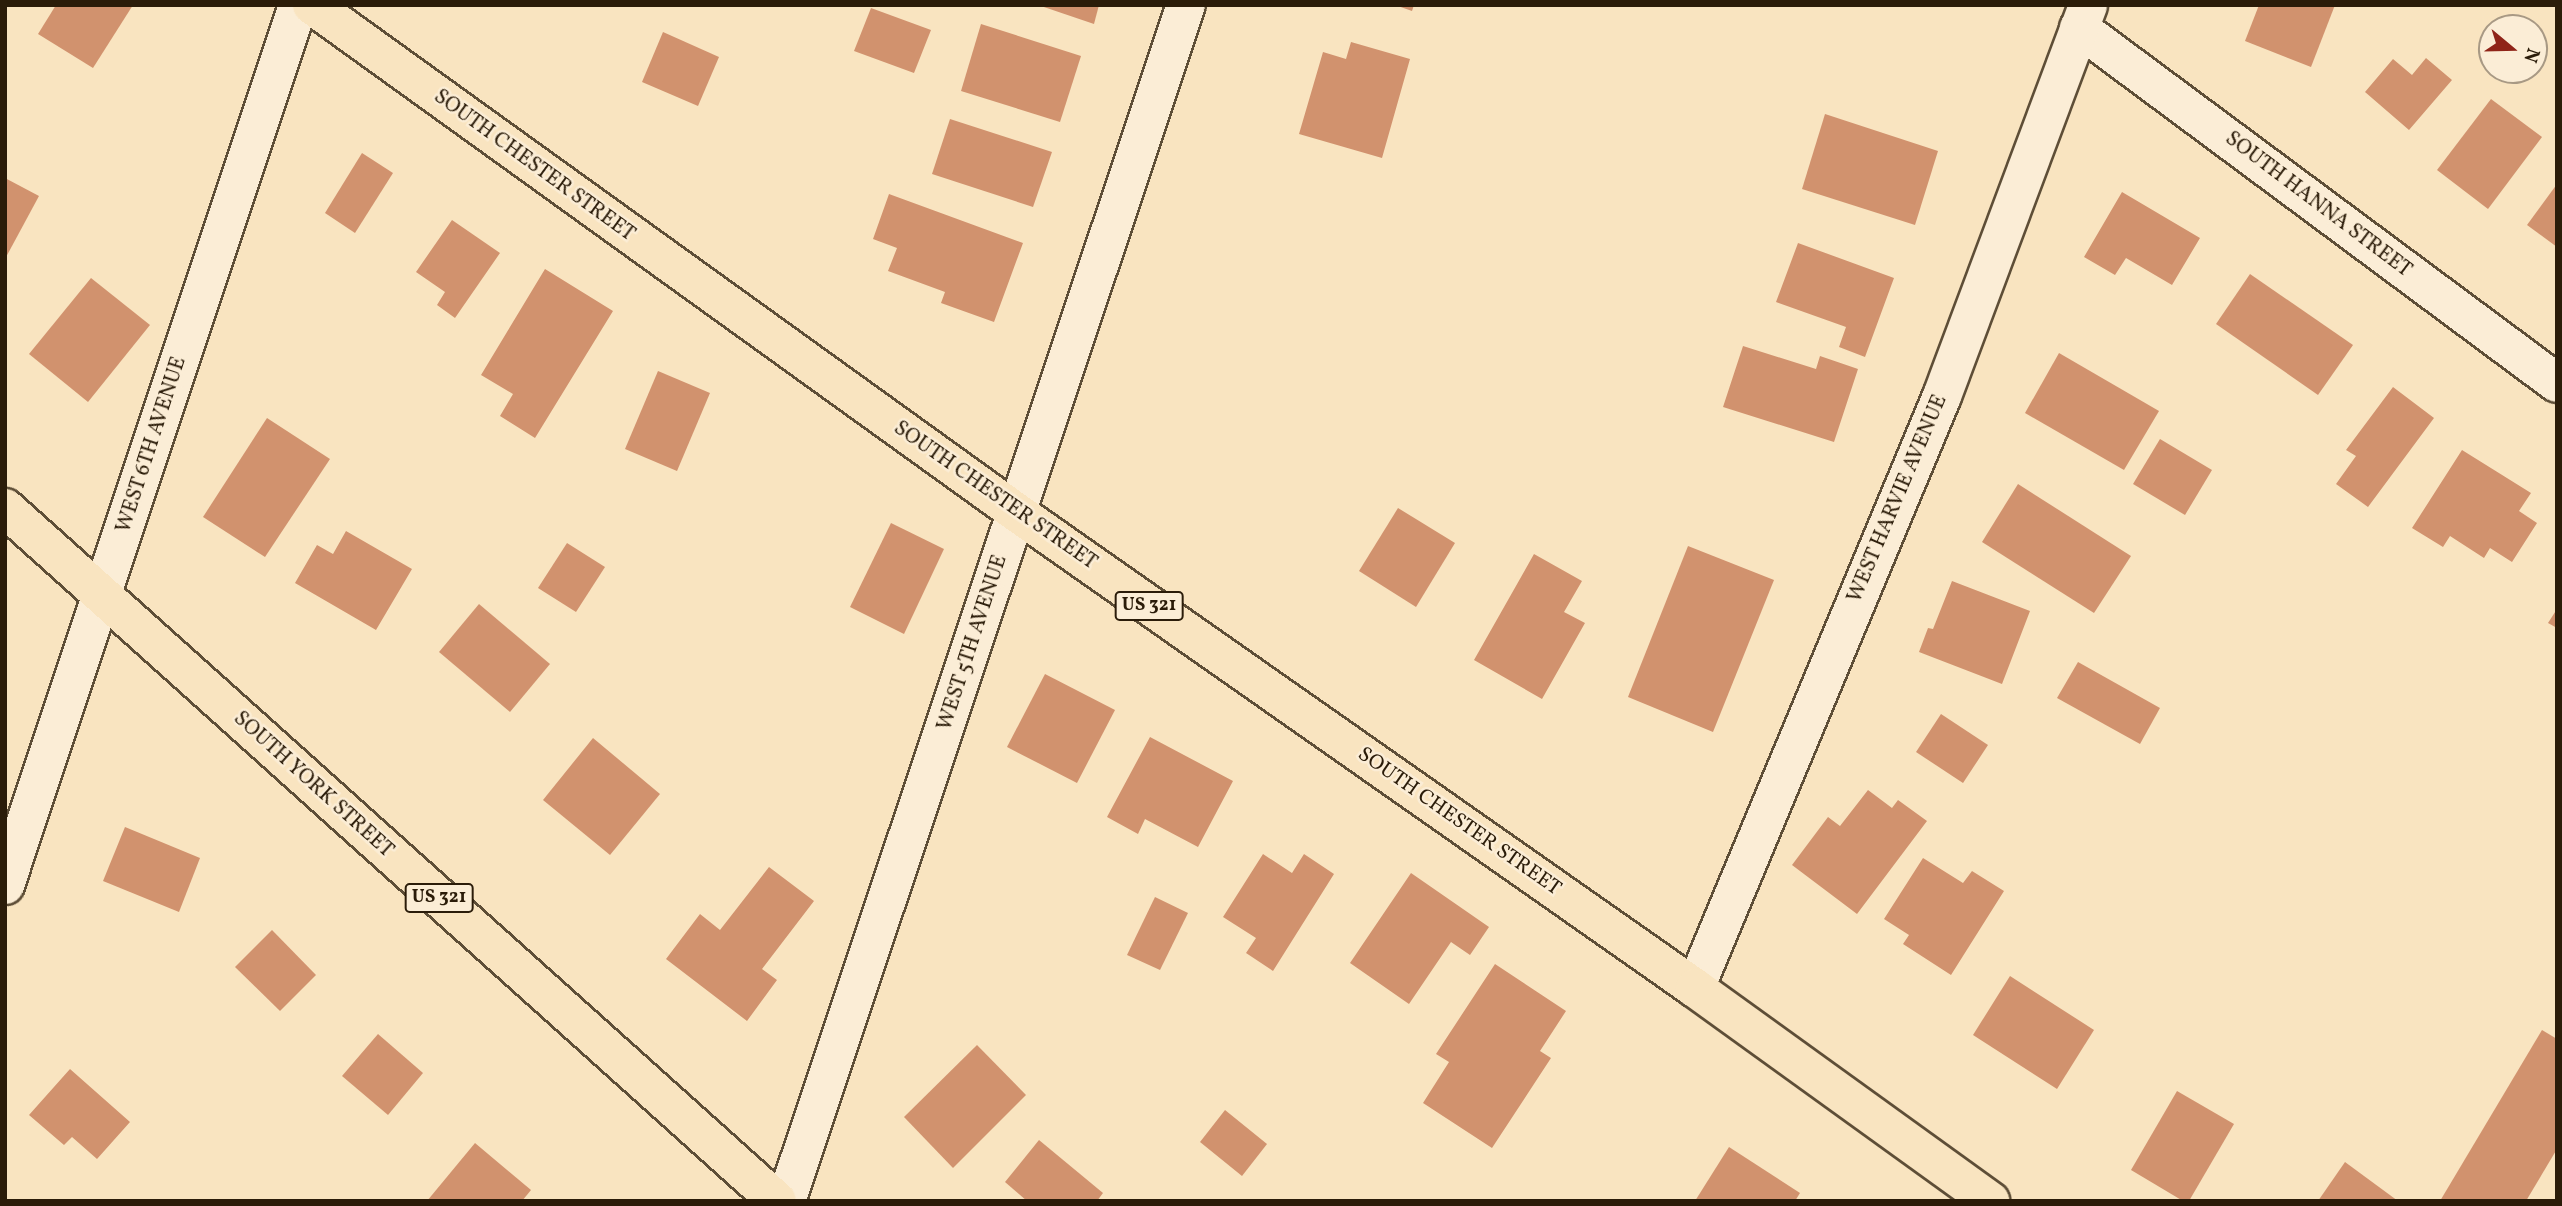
<!DOCTYPE html>
<style>
body{margin:0}
#map{position:relative;width:2562px;height:1206px;overflow:hidden;background:#f9e4c0;font-family:Vollkorn,serif}
div>[style]{position:absolute}
.building>*{inset:0;background:#d1926e}
.roads{filter:drop-shadow(2px 0 #5e4e37) drop-shadow(-2px 0 #5e4e37) drop-shadow(0 2px #5e4e37) drop-shadow(0 -2px #5e4e37)}
.street>*{height:38px;margin:-19px;padding:0 19px;transform-origin:19px;border-radius:19px;background:#fbedd6}
.primary>*{height:38px;margin:-19px;padding:0 19px;transform-origin:19px;border-radius:19px;background:#f9e4c0}
span{translate:-50% -50%;white-space:nowrap;text-align:center;line-height:1.15;-webkit-text-stroke:5px #fbedd6;paint-order:stroke}
.shield-label span{padding:2px 5px;background:#fbedd6;border:2px solid;border-radius:5px;-webkit-text-stroke-width:0}
.shield-label{font-size:19px;color:#2b1c09;font-weight:700}
.street-label{font-size:21px;color:#2b1c09}
.frame{position:absolute;inset:0;border:7px solid #2b1c09;pointer-events:none}
.north{position:absolute;left:2478px;top:14px;width:70px;height:70px;box-sizing:border-box;background:#fbedd6;border:2px solid #a89984;border-radius:50%;rotate:109deg;font-size:19px;font-weight:700;line-height:28px;text-align:center;color:#2b1c09}
.north::after{content:'';display:block;margin:auto;width:24px;height:32px;background:#8f2418;clip-path:polygon(50% 0,100% 100%,50% 72%,0 100%)}
</style>
<div id="map">
<div class="building">
<i style="clip-path:polygon(56px 5px,133px 5px,93px 68px,38px 34px)"></i>
<i style="clip-path:polygon(1038px 5px,1099px 5px,1094px 24px)"></i>
<i style="clip-path:polygon(1395px 5px,1414px 5px,1412px 11px)"></i>
<i style="clip-path:polygon(2259px 5px,2335px 5px,2311px 67px,2245px 41px)"></i>
<i style="clip-path:polygon(871px 8px,931px 30px,914px 73px,854px 51px)"></i>
<i style="clip-path:polygon(981px 24px,1081px 56px,1060px 122px,961px 91px)"></i>
<i style="clip-path:polygon(663px 32px,719px 57px,698px 106px,642px 82px)"></i>
<i style="clip-path:polygon(1351px 42px,1410px 59px,1382px 158px,1299px 134px,1323px 52px,1346px 59px)"></i>
<i style="clip-path:polygon(2426px 58px,2452px 80px,2409px 130px,2365px 92px,2393px 59px,2412px 75px)"></i>
<i style="clip-path:polygon(2491px 99px,2542px 137px,2488px 209px,2437px 170px)"></i>
<i style="clip-path:polygon(1825px 114px,1938px 151px,1915px 225px,1802px 189px)"></i>
<i style="clip-path:polygon(950px 119px,1052px 152px,1033px 207px,932px 174px)"></i>
<i style="clip-path:polygon(362px 153px,393px 173px,355px 233px,325px 213px)"></i>
<i style="clip-path:polygon(5px 178px,39px 196px,5px 259px)"></i>
<i style="clip-path:polygon(2557px 184px,2557px 247px,2527px 225px)"></i>
<i style="clip-path:polygon(2122px 192px,2200px 238px,2172px 285px,2126px 258px,2115px 275px,2084px 257px)"></i>
<i style="clip-path:polygon(889px 194px,1023px 243px,994px 322px,941px 303px,945px 292px,888px 271px,897px 248px,873px 239px)"></i>
<i style="clip-path:polygon(452px 220px,500px 253px,455px 318px,437px 305px,445px 292px,416px 272px)"></i>
<i style="clip-path:polygon(1798px 243px,1894px 278px,1865px 357px,1839px 347px,1846px 327px,1776px 302px)"></i>
<i style="clip-path:polygon(545px 269px,613px 311px,535px 438px,500px 416px,513px 394px,481px 375px)"></i>
<i style="clip-path:polygon(2250px 274px,2353px 345px,2318px 395px,2216px 324px)"></i>
<i style="clip-path:polygon(91px 278px,150px 325px,88px 402px,29px 354px)"></i>
<i style="clip-path:polygon(1743px 346px,1816px 369px,1820px 356px,1858px 369px,1834px 442px,1723px 407px)"></i>
<i style="clip-path:polygon(2059px 353px,2159px 411px,2124px 470px,2025px 413px)"></i>
<i style="clip-path:polygon(658px 371px,710px 393px,677px 471px,625px 449px)"></i>
<i style="clip-path:polygon(2393px 387px,2434px 418px,2368px 507px,2336px 484px,2356px 456px,2346px 450px)"></i>
<i style="clip-path:polygon(267px 418px,330px 459px,265px 557px,203px 517px)"></i>
<i style="clip-path:polygon(2160px 439px,2212px 470px,2185px 515px,2133px 484px)"></i>
<i style="clip-path:polygon(2462px 450px,2531px 493px,2519px 511px,2537px 523px,2512px 562px,2490px 548px,2484px 558px,2450px 536px,2443px 547px,2412px 528px)"></i>
<i style="clip-path:polygon(2018px 484px,2131px 556px,2094px 613px,1982px 542px)"></i>
<i style="clip-path:polygon(1398px 508px,1455px 543px,1416px 607px,1359px 571px)"></i>
<i style="clip-path:polygon(891px 523px,944px 549px,904px 634px,850px 607px)"></i>
<i style="clip-path:polygon(346px 531px,412px 569px,376px 630px,295px 583px,317px 545px,333px 554px)"></i>
<i style="clip-path:polygon(567px 543px,605px 567px,576px 612px,538px 588px)"></i>
<i style="clip-path:polygon(1688px 546px,1774px 580px,1713px 732px,1628px 697px)"></i>
<i style="clip-path:polygon(1534px 554px,1582px 581px,1564px 612px,1585px 623px,1542px 699px,1474px 660px)"></i>
<i style="clip-path:polygon(1952px 581px,2030px 611px,2002px 684px,1919px 652px,1928px 628px,1933px 629px)"></i>
<i style="clip-path:polygon(479px 604px,550px 664px,510px 712px,439px 652px)"></i>
<i style="clip-path:polygon(2557px 609px,2557px 628px,2548px 623px)"></i>
<i style="clip-path:polygon(2078px 662px,2160px 708px,2140px 744px,2057px 698px)"></i>
<i style="clip-path:polygon(1045px 674px,1115px 710px,1077px 783px,1007px 747px)"></i>
<i style="clip-path:polygon(1941px 714px,1988px 745px,1963px 783px,1916px 752px)"></i>
<i style="clip-path:polygon(1150px 737px,1233px 781px,1198px 847px,1145px 819px,1138px 834px,1107px 817px)"></i>
<i style="clip-path:polygon(593px 738px,660px 794px,610px 855px,543px 800px)"></i>
<i style="clip-path:polygon(1868px 790px,1892px 808px,1898px 800px,1927px 821px,1857px 914px,1792px 865px,1828px 817px,1840px 826px)"></i>
<i style="clip-path:polygon(125px 827px,200px 858px,179px 912px,103px 881px)"></i>
<i style="clip-path:polygon(1263px 854px,1292px 873px,1304px 854px,1334px 874px,1273px 971px,1246px 953px,1256px 938px,1223px 917px)"></i>
<i style="clip-path:polygon(1923px 858px,1963px 883px,1972px 871px,2004px 891px,1951px 975px,1903px 944px,1909px 935px,1884px 919px)"></i>
<i style="clip-path:polygon(769px 867px,814px 901px,762px 969px,777px 980px,747px 1021px,666px 959px,700px 914px,720px 930px)"></i>
<i style="clip-path:polygon(1411px 873px,1489px 927px,1470px 955px,1451px 942px,1409px 1004px,1350px 963px)"></i>
<i style="clip-path:polygon(1155px 897px,1188px 913px,1160px 970px,1127px 955px)"></i>
<i style="clip-path:polygon(272px 930px,316px 975px,280px 1011px,235px 967px)"></i>
<i style="clip-path:polygon(1495px 964px,1566px 1011px,1540px 1051px,1551px 1058px,1492px 1148px,1423px 1103px,1449px 1062px,1436px 1054px)"></i>
<i style="clip-path:polygon(2010px 976px,2094px 1030px,2057px 1089px,1973px 1035px)"></i>
<i style="clip-path:polygon(2542px 1030px,2557px 1039px,2557px 1149px,2526px 1201px,2440px 1201px)"></i>
<i style="clip-path:polygon(378px 1034px,423px 1073px,388px 1115px,342px 1076px)"></i>
<i style="clip-path:polygon(977px 1045px,1026px 1095px,953px 1168px,904px 1117px)"></i>
<i style="clip-path:polygon(70px 1069px,130px 1122px,97px 1159px,72px 1137px,64px 1145px,29px 1115px)"></i>
<i style="clip-path:polygon(2177px 1091px,2234px 1124px,2189px 1201px,2183px 1201px,2131px 1170px)"></i>
<i style="clip-path:polygon(1225px 1110px,1267px 1144px,1242px 1176px,1200px 1142px)"></i>
<i style="clip-path:polygon(1039px 1140px,1103px 1193px,1097px 1201px,1027px 1201px,1005px 1182px)"></i>
<i style="clip-path:polygon(475px 1143px,531px 1190px,522px 1201px,427px 1201px)"></i>
<i style="clip-path:polygon(1729px 1147px,1800px 1193px,1795px 1201px,1695px 1201px)"></i>
<i style="clip-path:polygon(2345px 1162px,2398px 1201px,2318px 1201px)"></i>
</div>
<div class="roads">
<div class="street">
<i style="left:2079px;top:28px;width:595px;rotate:36.6deg"></i>
<i style="left:5px;top:885px;width:927px;rotate:-71.58deg"></i>
<i style="left:1695px;top:988px;width:641px;rotate:-67.35deg"></i>
<i style="left:1942px;top:396px;width:417px;rotate:-69.5deg"></i>
<i style="left:786px;top:1201px;width:1261px;rotate:-71.51deg"></i>
</div>
<div class="primary">
<i style="left:312px;top:5px;width:868px;rotate:35.76deg"></i>
<i style="left:1016px;top:512px;width:829px;rotate:35.03deg"></i>
<i style="left:1695px;top:988px;width:364px;rotate:35.8deg"></i>
<i style="left:5px;top:508px;width:1037px;rotate:41.91deg"></i>
</div>
</div>
<div class="shield-label">
<span style="left:1149px;top:606px">US 321</span>
<span style="left:439px;top:898px">US 321</span>
</div>
<div class="street-label">
<span style="left:534px;top:166px;rotate:36deg">SOUTH CHESTER STREET</span>
<span style="left:2318px;top:205px;rotate:37deg">SOUTH HANNA STREET</span>
<span style="left:152px;top:445px;rotate:-72deg">WEST 6TH AVENUE</span>
<span style="left:995px;top:496px;rotate:35deg">SOUTH CHESTER STREET</span>
<span style="left:1898px;top:499px;rotate:-67deg">WEST HARVIE AVENUE</span>
<span style="left:973px;top:643px;rotate:-72deg">WEST 5TH AVENUE</span>
<span style="left:313px;top:785px;rotate:42deg">SOUTH YORK STREET</span>
<span style="left:1459px;top:822px;rotate:35deg">SOUTH CHESTER STREET</span>
</div>
<div class="frame"></div>
<div class="north">N</div>
</div>
